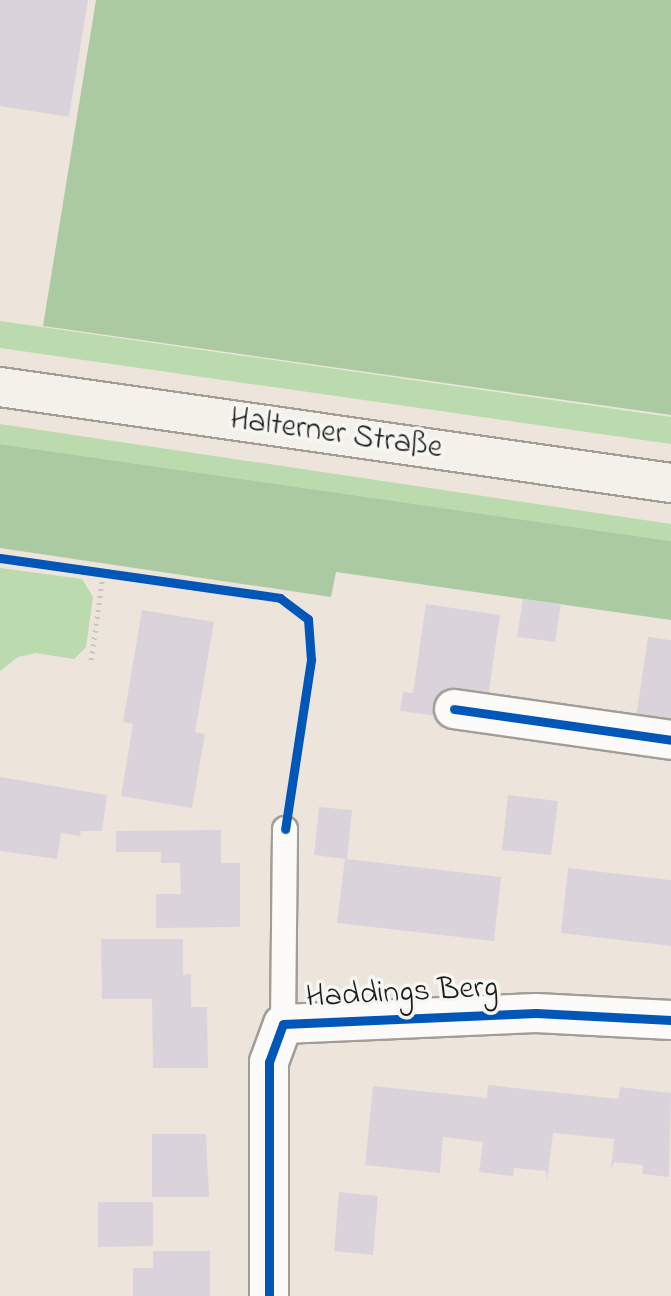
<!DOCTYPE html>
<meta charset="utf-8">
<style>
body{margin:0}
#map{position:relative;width:671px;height:1296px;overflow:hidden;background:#ede5db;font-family:"Indie Flower",sans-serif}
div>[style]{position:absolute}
.green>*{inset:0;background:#bbdaad}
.forest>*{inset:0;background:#abcaa2}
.building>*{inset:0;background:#dad3dc}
.path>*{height:4.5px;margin-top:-2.25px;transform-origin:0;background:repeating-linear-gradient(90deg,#c8c6c4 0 2px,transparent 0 7px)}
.roads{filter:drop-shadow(2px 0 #a29d97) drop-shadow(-2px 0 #a29d97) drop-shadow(0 2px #a29d97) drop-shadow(0 -2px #a29d97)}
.service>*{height:24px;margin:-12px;padding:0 12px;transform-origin:12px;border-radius:12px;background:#fcfbfa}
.minor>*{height:38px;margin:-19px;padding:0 19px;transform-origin:19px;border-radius:19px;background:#fcfbfa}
.secondary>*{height:38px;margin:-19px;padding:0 19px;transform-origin:19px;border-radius:19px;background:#f4f1eb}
.cycleway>*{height:9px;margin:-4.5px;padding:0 4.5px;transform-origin:4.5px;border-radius:4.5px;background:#0057b8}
span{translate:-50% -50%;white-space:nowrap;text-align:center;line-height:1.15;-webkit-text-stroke:7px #f6f6f2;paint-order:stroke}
.street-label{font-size:32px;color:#1c1c1c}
</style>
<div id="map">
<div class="green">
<i style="clip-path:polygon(0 321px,671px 417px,671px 444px,0 348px)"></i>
<i style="clip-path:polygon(0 424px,671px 524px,671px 541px,0 444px)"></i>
<i style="clip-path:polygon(0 568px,82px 579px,93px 597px,86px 647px,74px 659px,36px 653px,18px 657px,0 671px)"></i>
</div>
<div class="forest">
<i style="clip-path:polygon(96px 0,671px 0,671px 415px,43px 326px)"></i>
<i style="clip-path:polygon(0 444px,671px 541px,671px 620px,336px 572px,331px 597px,0 548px)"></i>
</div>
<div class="building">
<i style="clip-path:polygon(0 0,88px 0,69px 117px,0 106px)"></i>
<i style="clip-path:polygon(523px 599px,561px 604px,555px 642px,517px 637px)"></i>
<i style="clip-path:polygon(426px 604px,500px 615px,487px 704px,438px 716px,400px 711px,403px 692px,413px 693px)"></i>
<i style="clip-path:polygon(142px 610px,214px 622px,195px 732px,205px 734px,192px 808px,121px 796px,133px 724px,123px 722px)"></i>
<i style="clip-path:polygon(648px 637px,671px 640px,671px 731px,635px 725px)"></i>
<i style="clip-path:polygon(0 777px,107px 795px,102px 831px,81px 831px,80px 836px,61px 833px,57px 859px,0 851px)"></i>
<i style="clip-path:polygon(508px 795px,558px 801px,551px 855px,502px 850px)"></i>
<i style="clip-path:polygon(319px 807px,352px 810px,347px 859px,501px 877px,494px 941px,337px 923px,345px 859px,314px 855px)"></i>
<i style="clip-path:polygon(221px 830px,221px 863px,240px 863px,240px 927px,156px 928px,156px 894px,181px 894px,180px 863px,161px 863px,161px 852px,116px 852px,116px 831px)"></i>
<i style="clip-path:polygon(568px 868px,671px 880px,671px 946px,561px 933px)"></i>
<i style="clip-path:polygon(101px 939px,183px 939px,183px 975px,191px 974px,191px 1007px,207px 1007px,208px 1068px,153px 1068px,152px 999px,102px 999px)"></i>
<i style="clip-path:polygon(488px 1085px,618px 1099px,620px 1087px,671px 1093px,669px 1177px,642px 1174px,643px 1165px,614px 1162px,611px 1170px,614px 1139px,553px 1133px,547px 1181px,546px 1171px,514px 1168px,513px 1176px,479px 1172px,483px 1142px,443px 1137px,440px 1173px,365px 1165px,373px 1086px,487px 1098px)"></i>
<i style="clip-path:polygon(152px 1134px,206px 1134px,209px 1197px,152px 1197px)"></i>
<i style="clip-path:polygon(339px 1192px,378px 1196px,373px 1255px,334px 1251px)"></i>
<i style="clip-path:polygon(98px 1202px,153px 1202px,153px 1246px,98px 1247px)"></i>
<i style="clip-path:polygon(153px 1251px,210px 1251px,210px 1296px,133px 1296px,133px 1268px,153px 1268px)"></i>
</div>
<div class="path">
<i style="left:91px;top:660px;width:88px;rotate:-82.1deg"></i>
</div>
<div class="roads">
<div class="service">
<i style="left:283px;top:1024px;width:195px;rotate:-89.4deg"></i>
</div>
<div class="minor">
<i style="left:454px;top:709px;width:219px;rotate:8.1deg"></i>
<i style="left:269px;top:1296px;width:234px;rotate:-90deg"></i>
<i style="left:269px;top:1062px;width:40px;rotate:-69.8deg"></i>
<i style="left:283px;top:1024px;width:253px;rotate:-2.5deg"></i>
<i style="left:536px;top:1013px;width:135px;rotate:3deg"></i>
</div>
<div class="secondary">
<i style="left:0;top:387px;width:678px;rotate:8.14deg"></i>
</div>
</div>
<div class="cycleway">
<i style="left:0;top:558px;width:283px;rotate:8.1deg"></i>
<i style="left:280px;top:598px;width:35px;rotate:37deg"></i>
<i style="left:308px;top:619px;width:41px;rotate:85.8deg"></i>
<i style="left:311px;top:660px;width:171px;rotate:98.7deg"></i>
<i style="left:454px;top:709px;width:219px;rotate:8.1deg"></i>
<i style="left:269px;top:1296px;width:234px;rotate:-90deg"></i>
<i style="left:269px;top:1062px;width:40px;rotate:-69.8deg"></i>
<i style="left:283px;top:1024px;width:253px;rotate:-2.5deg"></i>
<i style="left:536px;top:1013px;width:135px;rotate:3deg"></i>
</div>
<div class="street-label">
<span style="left:336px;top:435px;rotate:8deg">Halterner Straße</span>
<span style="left:402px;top:994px;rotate:-3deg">Haddings Berg</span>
</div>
</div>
